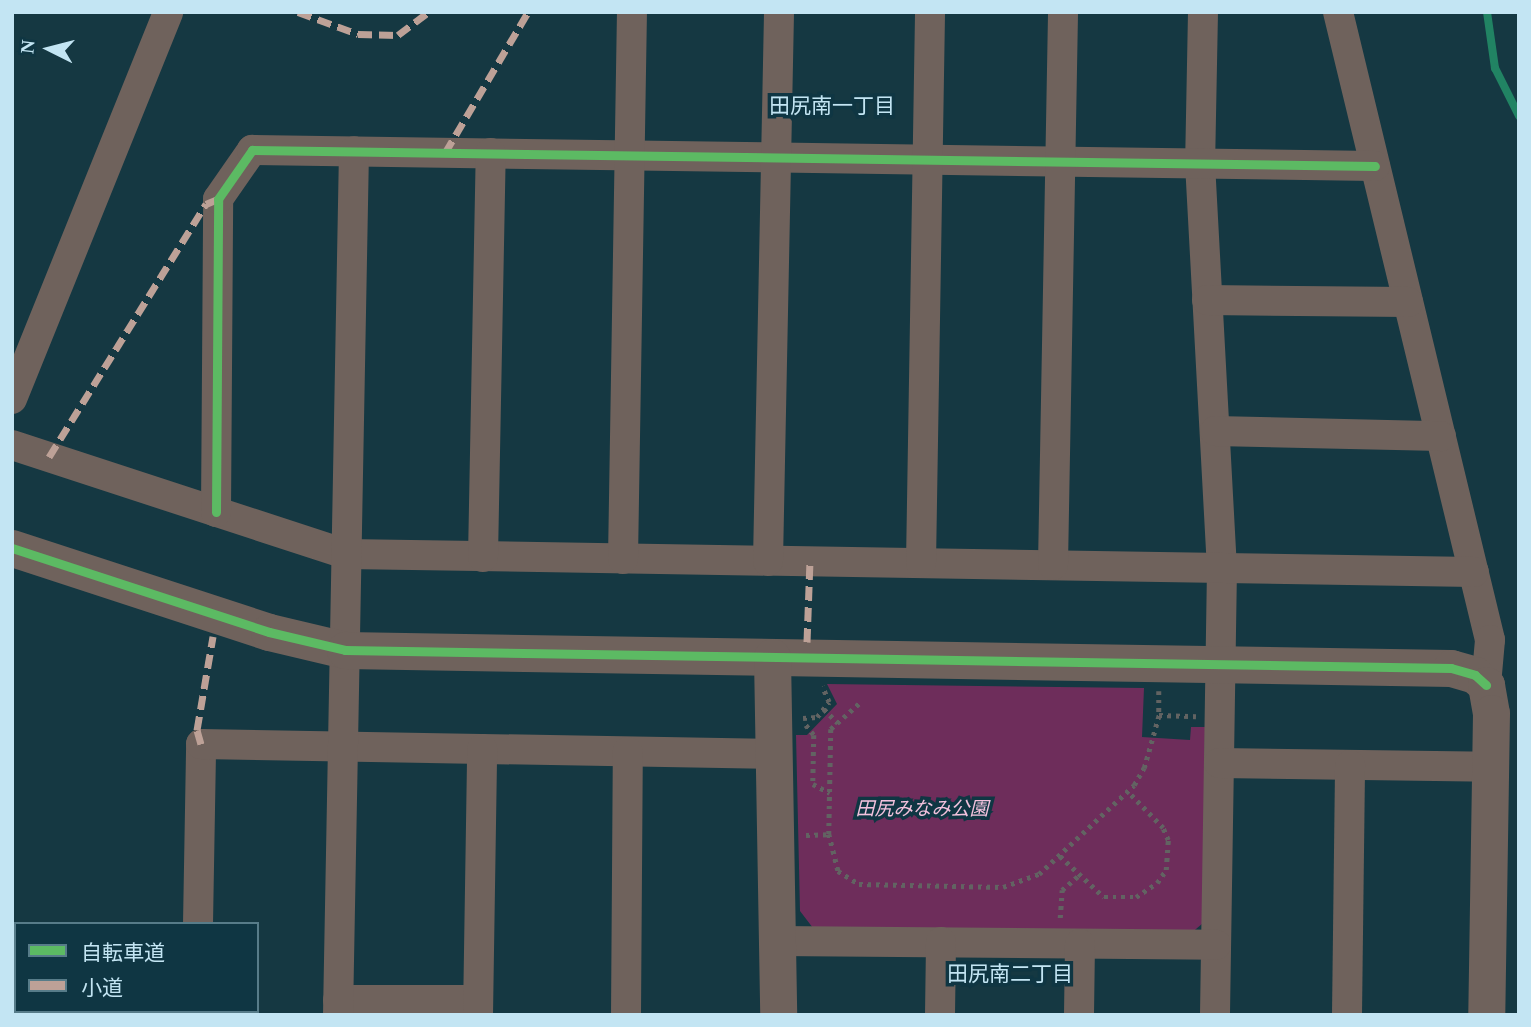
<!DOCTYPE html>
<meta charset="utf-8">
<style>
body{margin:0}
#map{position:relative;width:1531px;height:1027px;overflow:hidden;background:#153842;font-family:"Times New Roman","Noto Sans JP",serif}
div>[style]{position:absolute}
.green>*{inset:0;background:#6e2d5b}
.stream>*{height:8px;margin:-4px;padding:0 4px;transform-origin:4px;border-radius:4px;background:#218363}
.path>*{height:4.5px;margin-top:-2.25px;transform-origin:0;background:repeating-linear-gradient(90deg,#626362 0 3.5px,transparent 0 8.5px)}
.minor>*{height:30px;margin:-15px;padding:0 15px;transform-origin:15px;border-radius:15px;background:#6f625c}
.tertiary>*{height:37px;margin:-18.5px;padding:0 18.5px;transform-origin:18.5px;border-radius:18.5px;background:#6f625c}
.quiet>*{height:7px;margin-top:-3.5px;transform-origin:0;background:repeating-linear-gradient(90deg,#bda197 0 14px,transparent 0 21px)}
.cycleway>*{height:9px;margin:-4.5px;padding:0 4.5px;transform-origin:4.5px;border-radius:4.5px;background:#5cba63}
span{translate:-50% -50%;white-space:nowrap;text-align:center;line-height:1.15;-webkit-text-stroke:7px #0f3643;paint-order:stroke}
.park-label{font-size:19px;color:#f3c2dd;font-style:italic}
.neighbourhood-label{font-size:21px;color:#c3e5f3}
.frame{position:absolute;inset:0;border:14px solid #c3e5f3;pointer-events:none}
.legend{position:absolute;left:14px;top:922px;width:245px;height:91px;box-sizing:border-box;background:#0f3643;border:2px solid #577c89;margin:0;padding:9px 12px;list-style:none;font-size:21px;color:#c3e5f3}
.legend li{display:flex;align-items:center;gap:14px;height:35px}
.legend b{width:35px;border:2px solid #577c89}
.north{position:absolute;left:14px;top:14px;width:70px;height:70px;-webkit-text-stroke:5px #0f3643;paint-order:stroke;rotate:276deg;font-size:19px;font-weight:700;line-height:28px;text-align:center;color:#c3e5f3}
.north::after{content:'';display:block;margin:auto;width:24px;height:32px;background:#c3e5f3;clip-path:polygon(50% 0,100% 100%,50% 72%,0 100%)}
</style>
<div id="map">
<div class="green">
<i style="clip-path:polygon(827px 684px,1144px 688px,1142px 737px,1190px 740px,1191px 727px,1205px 727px,1203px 923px,1189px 935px,813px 928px,800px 911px,796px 735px,807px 735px,837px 704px)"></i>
</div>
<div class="stream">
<i style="left:1487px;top:12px;width:57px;rotate:81.9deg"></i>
<i style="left:1495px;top:68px;width:54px;rotate:63.4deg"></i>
</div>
<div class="path">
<i style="left:1159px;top:691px;width:24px;rotate:90deg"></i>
<i style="left:1159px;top:715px;width:37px;rotate:2deg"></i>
<i style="left:859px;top:704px;width:38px;rotate:138deg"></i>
<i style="left:831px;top:729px;width:105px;rotate:91.1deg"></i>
<i style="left:829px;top:834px;width:38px;rotate:76deg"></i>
<i style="left:838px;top:871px;width:25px;rotate:32deg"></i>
<i style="left:859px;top:884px;width:144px;rotate:1.2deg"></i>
<i style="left:1003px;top:887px;width:38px;rotate:-20deg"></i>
<i style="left:1039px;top:874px;width:130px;rotate:-43.1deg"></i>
<i style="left:1134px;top:785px;width:20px;rotate:-60deg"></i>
<i style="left:1144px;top:768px;width:55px;rotate:-74.2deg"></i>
<i style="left:824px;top:709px;width:20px;rotate:45deg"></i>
<i style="left:803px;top:718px;width:14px;rotate:-4deg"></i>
<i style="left:817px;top:717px;width:19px;rotate:-51deg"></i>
<i style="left:829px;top:702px;width:17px;rotate:-114deg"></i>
<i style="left:806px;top:725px;width:13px;rotate:51deg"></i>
<i style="left:814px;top:735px;width:49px;rotate:91.2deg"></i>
<i style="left:813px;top:784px;width:19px;rotate:28deg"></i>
<i style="left:806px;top:835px;width:23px;rotate:-2deg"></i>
<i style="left:1060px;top:856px;width:60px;rotate:43deg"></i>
<i style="left:1104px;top:897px;width:32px"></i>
<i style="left:1136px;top:897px;width:25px;rotate:-34deg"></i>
<i style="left:1157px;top:883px;width:16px;rotate:-55deg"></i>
<i style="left:1166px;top:870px;width:30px;rotate:-86deg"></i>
<i style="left:1168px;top:840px;width:13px;rotate:-113deg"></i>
<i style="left:1163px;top:828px;width:50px;rotate:-134.2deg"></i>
<i style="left:1060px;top:918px;width:28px;rotate:-86deg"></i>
<i style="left:1062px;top:890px;width:21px;rotate:-41deg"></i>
</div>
<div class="minor">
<i style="left:1203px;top:12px;width:151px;rotate:91.1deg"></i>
<i style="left:1200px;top:163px;width:406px;rotate:86.9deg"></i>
<i style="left:1222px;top:568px;width:447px;rotate:90.9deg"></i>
<i style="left:1338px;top:12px;width:646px;rotate:76.39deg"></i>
<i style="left:1490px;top:640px;width:45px;rotate:95.1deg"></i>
<i style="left:1207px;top:300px;width:201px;rotate:0.6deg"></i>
<i style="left:12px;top:399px;width:417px;rotate:-68deg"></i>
<i style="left:1215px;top:431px;width:226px;rotate:1.3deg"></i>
<i style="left:12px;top:445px;width:351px;rotate:18.1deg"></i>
<i style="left:346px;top:554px;width:1128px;rotate:0.91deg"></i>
<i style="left:216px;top:512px;width:313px;rotate:-89.6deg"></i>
<i style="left:218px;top:199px;width:60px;rotate:-55.2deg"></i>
<i style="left:252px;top:150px;width:1123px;rotate:0.82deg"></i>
<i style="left:483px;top:557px;width:404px;rotate:-88.9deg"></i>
<i style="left:623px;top:559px;width:547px;rotate:-89.06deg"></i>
<i style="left:768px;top:561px;width:549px;rotate:-88.85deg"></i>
<i style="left:921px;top:563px;width:551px;rotate:-89.06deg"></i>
<i style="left:1053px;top:565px;width:553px;rotate:-88.96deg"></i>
<i style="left:1219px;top:763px;width:271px;rotate:0.8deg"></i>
<i style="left:198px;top:924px;width:180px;rotate:-89deg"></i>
<i style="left:201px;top:744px;width:572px;rotate:1deg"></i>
<i style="left:777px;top:941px;width:439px;rotate:0.5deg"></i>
<i style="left:338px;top:1000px;width:140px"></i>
<i style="left:196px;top:1015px;width:4px;rotate:-90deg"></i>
<i style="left:338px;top:1015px;width:864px;rotate:-88.94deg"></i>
<i style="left:478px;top:1015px;width:266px;rotate:-89.1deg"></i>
<i style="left:626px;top:1015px;width:263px;rotate:-89.6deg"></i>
<i style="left:940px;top:1015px;width:73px;rotate:-89.2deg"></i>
<i style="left:1079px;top:1015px;width:71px;rotate:-89.2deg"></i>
<i style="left:1347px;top:1015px;width:250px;rotate:-89.3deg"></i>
</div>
<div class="tertiary">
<i style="left:12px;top:548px;width:270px;rotate:18.1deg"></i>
<i style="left:269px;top:632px;width:78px;rotate:13.3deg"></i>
<i style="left:345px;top:650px;width:1106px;rotate:0.93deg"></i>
<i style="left:1451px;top:668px;width:25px;rotate:16deg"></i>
<i style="left:1475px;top:675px;width:15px;rotate:42deg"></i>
<i style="left:1486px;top:685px;width:28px;rotate:80deg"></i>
<i style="left:1491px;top:713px;width:302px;rotate:90.9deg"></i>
<i style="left:772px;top:657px;width:358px;rotate:89deg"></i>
</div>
<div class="quiet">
<i style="left:298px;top:12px;width:64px;rotate:20.1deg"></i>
<i style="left:358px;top:34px;width:40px;rotate:1.4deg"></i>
<i style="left:398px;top:35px;width:38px;rotate:-37deg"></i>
<i style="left:445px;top:153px;width:164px;rotate:-59.5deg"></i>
<i style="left:49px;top:457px;width:298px;rotate:-58.2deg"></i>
<i style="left:206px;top:204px;width:13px;rotate:-23deg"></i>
<i style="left:807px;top:642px;width:80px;rotate:-87.9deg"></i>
<i style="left:201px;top:744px;width:15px;rotate:-106deg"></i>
<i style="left:197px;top:730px;width:95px;rotate:-80.3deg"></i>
</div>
<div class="cycleway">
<i style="left:216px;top:512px;width:313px;rotate:-89.6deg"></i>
<i style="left:218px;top:199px;width:60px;rotate:-55.2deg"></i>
<i style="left:252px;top:150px;width:1123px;rotate:0.82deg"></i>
<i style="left:12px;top:548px;width:270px;rotate:18.1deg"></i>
<i style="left:269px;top:632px;width:78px;rotate:13.3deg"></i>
<i style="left:345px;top:650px;width:1106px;rotate:0.93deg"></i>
<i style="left:1451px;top:668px;width:25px;rotate:16deg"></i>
<i style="left:1475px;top:675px;width:15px;rotate:42deg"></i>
</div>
<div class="park-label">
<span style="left:922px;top:809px">田尻みなみ公園</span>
</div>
<div class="neighbourhood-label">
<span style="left:832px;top:106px">田尻南一丁目</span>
<span style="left:1010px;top:974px">田尻南二丁目</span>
</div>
<div class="frame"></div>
<ul class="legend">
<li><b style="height:9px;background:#5cba63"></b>自転車道</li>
<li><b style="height:9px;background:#bda197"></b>小道</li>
</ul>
<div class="north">N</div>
</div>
